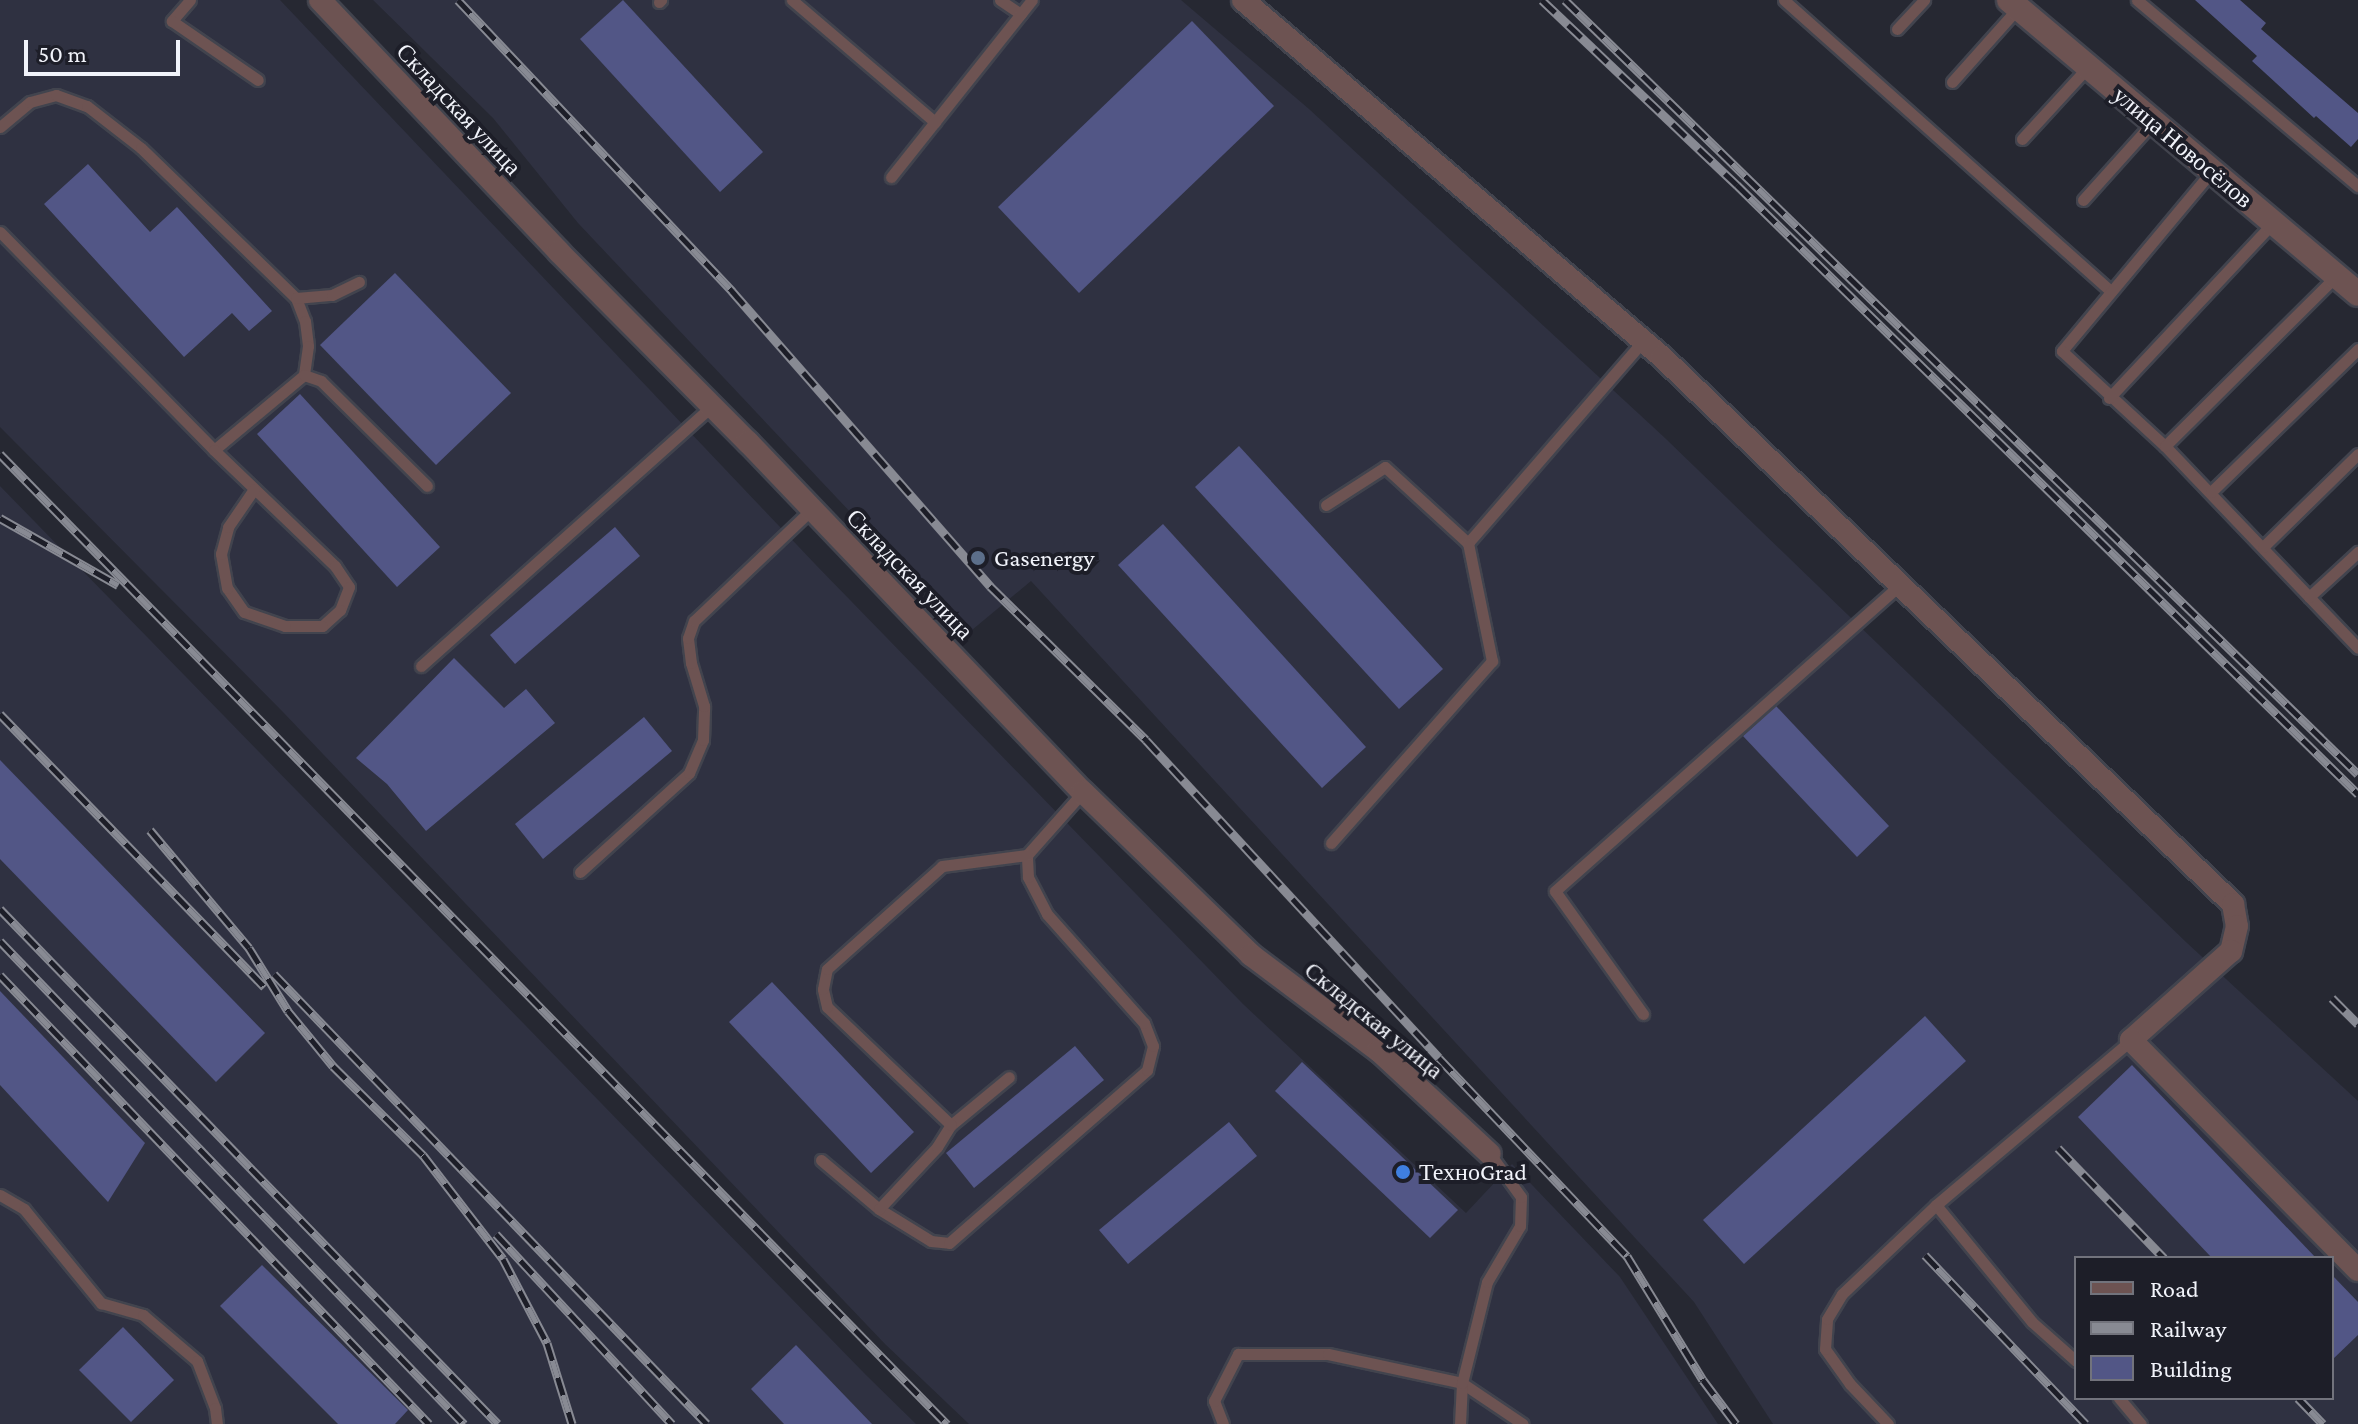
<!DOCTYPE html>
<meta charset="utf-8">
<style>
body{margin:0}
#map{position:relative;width:2358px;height:1424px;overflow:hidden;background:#262832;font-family:"Crimson Pro",serif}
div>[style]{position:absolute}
.built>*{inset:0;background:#2f3141}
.building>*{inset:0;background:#525686}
.roads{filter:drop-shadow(2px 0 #42444e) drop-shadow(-2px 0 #42444e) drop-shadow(0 2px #42444e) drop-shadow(0 -2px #42444e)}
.service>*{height:11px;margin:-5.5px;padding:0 5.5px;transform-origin:5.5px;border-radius:5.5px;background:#6d5352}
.minor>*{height:22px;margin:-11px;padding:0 11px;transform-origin:11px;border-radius:11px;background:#6d5352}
.tertiary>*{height:24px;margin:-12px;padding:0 12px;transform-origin:12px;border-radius:12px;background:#6d5352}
.rail>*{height:9px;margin-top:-4.5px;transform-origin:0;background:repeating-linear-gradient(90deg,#1d1e28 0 18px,#888a93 0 36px);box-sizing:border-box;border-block:2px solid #888a93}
.dots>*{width:22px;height:22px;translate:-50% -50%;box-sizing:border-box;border:4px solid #1d1e28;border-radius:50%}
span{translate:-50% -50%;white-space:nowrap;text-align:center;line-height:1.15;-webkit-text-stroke:8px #1d1e28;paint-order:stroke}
.street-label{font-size:24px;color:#f1f3fa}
.poi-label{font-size:24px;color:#f1f3fa}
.left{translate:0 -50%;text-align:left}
.legend{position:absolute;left:2074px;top:1256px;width:260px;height:144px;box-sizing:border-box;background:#1d1e28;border:2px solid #72737c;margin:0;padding:10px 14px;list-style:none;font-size:24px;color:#f1f3fa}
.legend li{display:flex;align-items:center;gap:16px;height:40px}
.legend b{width:40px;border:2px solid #72737c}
.scale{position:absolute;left:24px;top:40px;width:156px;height:36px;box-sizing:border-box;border:4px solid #f1f3fa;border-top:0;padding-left:10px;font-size:24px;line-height:28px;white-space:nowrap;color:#f1f3fa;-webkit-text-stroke:6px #1d1e28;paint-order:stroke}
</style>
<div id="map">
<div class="built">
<i style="clip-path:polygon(0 0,280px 0,816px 565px,1243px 1004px,1466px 1213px,1512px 1164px,1620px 1277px,1718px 1424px,969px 1424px,885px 1344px,282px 711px,0 427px)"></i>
<i style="clip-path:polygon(evenodd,373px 0,1181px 0,1309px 109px,1665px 438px,2186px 942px,2358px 1101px,2358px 1424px,1773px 1424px,1694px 1302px,1031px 581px,966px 635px,578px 223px,493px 118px,373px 0,2076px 1258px,2332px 1258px,2332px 1398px,2076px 1398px,2076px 1258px)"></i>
<i style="clip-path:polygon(0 486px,866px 1375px,916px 1424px,0 1424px)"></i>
</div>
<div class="building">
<i style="clip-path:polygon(623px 0,763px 152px,720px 192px,580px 39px)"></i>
<i style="clip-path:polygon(2195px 0,2240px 0,2266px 23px,2261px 29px,2358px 113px,2358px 139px,2351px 147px,2316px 116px,2314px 118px,2252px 61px,2257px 56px)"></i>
<i style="clip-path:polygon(1192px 21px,1274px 106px,1079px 293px,998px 207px)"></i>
<i style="clip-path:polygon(88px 164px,150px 232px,177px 207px,272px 311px,249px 331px,232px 313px,184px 357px,44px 204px)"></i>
<i style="clip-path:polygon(395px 273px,511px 393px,436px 465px,320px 345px)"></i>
<i style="clip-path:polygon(300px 394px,440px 547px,397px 587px,257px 434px)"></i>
<i style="clip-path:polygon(1239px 446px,1443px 669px,1399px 709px,1195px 487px)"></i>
<i style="clip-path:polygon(1163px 524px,1366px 747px,1322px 788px,1118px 565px)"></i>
<i style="clip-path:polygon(615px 527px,640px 556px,515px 664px,490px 635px)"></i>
<i style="clip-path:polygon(454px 658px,504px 708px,526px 689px,555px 723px,426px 831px,387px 784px,356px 758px)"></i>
<i style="clip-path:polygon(1776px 706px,1889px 826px,1857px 857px,1743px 736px)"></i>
<i style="clip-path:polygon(644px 717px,672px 751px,543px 859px,515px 824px)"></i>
<i style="clip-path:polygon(0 760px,265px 1033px,216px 1082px,0 859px)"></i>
<i style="clip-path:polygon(772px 982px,914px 1132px,871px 1173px,729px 1022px)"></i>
<i style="clip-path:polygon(0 991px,145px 1143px,108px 1202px,0 1085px)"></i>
<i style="clip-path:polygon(1925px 1016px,1966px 1061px,1744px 1264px,1703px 1220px)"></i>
<i style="clip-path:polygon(1075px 1046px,1104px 1080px,974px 1188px,946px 1153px)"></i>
<i style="clip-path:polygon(1302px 1062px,1458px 1210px,1430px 1238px,1275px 1091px)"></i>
<i style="clip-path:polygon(2132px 1065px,2316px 1258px,2212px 1258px,2078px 1117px)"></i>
<i style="clip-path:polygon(1229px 1122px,1257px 1156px,1128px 1264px,1099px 1230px)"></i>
<i style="clip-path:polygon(262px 1265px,408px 1410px,395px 1424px,338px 1424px,220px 1306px)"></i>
<i style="clip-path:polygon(2332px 1275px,2358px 1302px,2358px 1335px,2332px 1360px)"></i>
<i style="clip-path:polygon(123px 1327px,174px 1380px,131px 1422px,79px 1370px)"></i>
<i style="clip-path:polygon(796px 1345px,872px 1424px,784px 1424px,751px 1389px)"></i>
</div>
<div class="roads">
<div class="service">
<i style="left:190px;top:0;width:28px;rotate:131deg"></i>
<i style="left:172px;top:21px;width:104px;rotate:34.5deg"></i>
<i style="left:792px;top:0;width:188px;rotate:40.5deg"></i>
<i style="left:1000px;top:0;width:25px;rotate:34deg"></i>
<i style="left:1784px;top:0;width:438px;rotate:41.7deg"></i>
<i style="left:2137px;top:0;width:289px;rotate:40.1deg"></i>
<i style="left:659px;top:2px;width:3px;rotate:-45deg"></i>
<i style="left:1897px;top:29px;width:40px;rotate:-47deg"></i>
<i style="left:1952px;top:82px;width:99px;rotate:-48.3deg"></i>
<i style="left:0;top:127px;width:39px;rotate:-40deg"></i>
<i style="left:30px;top:102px;width:27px;rotate:-15deg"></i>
<i style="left:56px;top:95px;width:33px;rotate:20deg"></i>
<i style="left:87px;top:106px;width:68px;rotate:37.9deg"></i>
<i style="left:141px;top:148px;width:216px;rotate:44.1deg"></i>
<i style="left:296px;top:298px;width:25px;rotate:69deg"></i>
<i style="left:305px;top:321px;width:25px;rotate:83deg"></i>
<i style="left:308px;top:346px;width:29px;rotate:98deg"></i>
<i style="left:2022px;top:139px;width:98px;rotate:-47.5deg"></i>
<i style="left:2211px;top:172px;width:233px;rotate:129.8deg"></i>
<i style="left:2062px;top:351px;width:140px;rotate:42.7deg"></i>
<i style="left:2165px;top:446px;width:279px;rotate:46.3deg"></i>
<i style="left:891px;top:177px;width:226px;rotate:-51.5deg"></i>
<i style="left:2083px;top:200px;width:105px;rotate:-48.1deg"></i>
<i style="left:0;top:232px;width:305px;rotate:45.5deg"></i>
<i style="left:214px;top:450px;width:117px;rotate:-39.8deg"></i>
<i style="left:304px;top:375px;width:18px;rotate:19deg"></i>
<i style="left:321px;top:381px;width:149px;rotate:44.7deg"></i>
<i style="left:296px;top:298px;width:36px;rotate:-5deg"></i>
<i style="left:332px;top:295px;width:30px;rotate:-26deg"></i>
<i style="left:2109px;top:398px;width:240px;rotate:-46.9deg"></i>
<i style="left:2165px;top:446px;width:241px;rotate:-44.8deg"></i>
<i style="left:214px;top:450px;width:168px;rotate:43.8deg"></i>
<i style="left:335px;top:566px;width:25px;rotate:56deg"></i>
<i style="left:349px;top:587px;width:25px;rotate:111deg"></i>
<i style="left:340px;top:610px;width:24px;rotate:138deg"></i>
<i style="left:322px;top:626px;width:37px;rotate:180deg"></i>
<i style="left:285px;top:626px;width:43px;rotate:-161.1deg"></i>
<i style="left:244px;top:612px;width:29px;rotate:-125deg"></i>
<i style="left:227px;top:588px;width:35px;rotate:-100deg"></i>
<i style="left:221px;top:554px;width:28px;rotate:-75deg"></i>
<i style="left:228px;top:527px;width:46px;rotate:-55.6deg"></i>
<i style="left:2211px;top:492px;width:205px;rotate:-44.2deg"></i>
<i style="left:1326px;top:505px;width:70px;rotate:-32.8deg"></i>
<i style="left:1385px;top:467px;width:113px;rotate:42.5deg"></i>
<i style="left:1468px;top:543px;width:267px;rotate:-49.1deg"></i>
<i style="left:2263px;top:547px;width:133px;rotate:-44.4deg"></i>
<i style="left:2309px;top:597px;width:67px;rotate:-42.6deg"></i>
<i style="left:421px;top:666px;width:392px;rotate:-41.8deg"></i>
<i style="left:1331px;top:843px;width:243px;rotate:-48.5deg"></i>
<i style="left:1492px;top:661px;width:120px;rotate:-101.5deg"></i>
<i style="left:580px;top:872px;width:147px;rotate:-42.2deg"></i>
<i style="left:689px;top:773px;width:36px;rotate:-67deg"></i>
<i style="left:703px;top:740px;width:34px;rotate:-88deg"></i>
<i style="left:704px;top:706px;width:45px;rotate:-106.8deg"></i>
<i style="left:691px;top:663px;width:25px;rotate:-97deg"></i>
<i style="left:688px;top:638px;width:18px;rotate:-71deg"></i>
<i style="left:694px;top:621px;width:163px;rotate:-43.5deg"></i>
<i style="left:1643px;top:1014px;width:151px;rotate:-125.6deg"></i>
<i style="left:1555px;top:891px;width:461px;rotate:-41.6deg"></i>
<i style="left:951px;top:1125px;width:75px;rotate:-39.6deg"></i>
<i style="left:821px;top:1160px;width:76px;rotate:40.2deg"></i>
<i style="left:879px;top:1209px;width:61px;rotate:31.6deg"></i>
<i style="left:931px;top:1241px;width:18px;rotate:6deg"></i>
<i style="left:949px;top:1243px;width:263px;rotate:-41.1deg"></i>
<i style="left:1147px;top:1070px;width:25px;rotate:-76deg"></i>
<i style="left:1153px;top:1046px;width:25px;rotate:-111deg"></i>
<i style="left:1144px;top:1023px;width:146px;rotate:-131.7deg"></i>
<i style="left:1047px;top:914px;width:42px;rotate:-117.2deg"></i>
<i style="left:1028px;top:877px;width:22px;rotate:-93deg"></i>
<i style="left:1027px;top:855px;width:84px;rotate:-48.4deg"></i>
<i style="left:0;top:1195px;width:28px;rotate:30deg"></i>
<i style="left:24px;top:1209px;width:122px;rotate:50.7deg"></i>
<i style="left:101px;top:1303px;width:44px;rotate:15.9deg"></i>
<i style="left:143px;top:1315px;width:71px;rotate:40.4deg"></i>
<i style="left:197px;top:1361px;width:50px;rotate:69deg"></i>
<i style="left:215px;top:1408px;width:16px;rotate:83deg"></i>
<i style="left:1936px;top:1205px;width:151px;rotate:50.6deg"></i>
<i style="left:2032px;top:1322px;width:59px;rotate:41.6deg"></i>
<i style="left:879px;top:1209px;width:85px;rotate:-46.9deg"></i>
<i style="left:937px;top:1147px;width:26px;rotate:-58deg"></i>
<i style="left:951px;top:1125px;width:171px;rotate:-136.4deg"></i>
<i style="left:827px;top:1007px;width:18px;rotate:-103deg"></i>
<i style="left:823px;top:989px;width:20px;rotate:-79deg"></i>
<i style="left:827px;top:969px;width:154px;rotate:-41.8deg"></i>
<i style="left:942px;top:866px;width:86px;rotate:-7.4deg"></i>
<i style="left:2119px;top:1398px;width:34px;rotate:50deg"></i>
<i style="left:1223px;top:1424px;width:25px;rotate:-111deg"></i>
<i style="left:1214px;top:1401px;width:53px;rotate:-62.9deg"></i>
<i style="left:1238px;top:1354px;width:90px"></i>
<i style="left:1328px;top:1354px;width:137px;rotate:12.2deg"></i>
<i style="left:1462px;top:1383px;width:73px;rotate:33.9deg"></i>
<i style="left:1460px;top:1424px;width:41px;rotate:-87.2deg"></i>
<i style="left:1462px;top:1383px;width:104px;rotate:-76.1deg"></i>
<i style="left:1487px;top:1282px;width:65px;rotate:-59.5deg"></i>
<i style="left:1520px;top:1226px;width:29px;rotate:-88deg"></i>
<i style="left:1521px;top:1197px;width:53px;rotate:-125.8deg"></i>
<i style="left:1888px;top:1424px;width:55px;rotate:-133.5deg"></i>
<i style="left:1850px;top:1384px;width:43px;rotate:-125.5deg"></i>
<i style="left:1825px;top:1349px;width:30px;rotate:-86deg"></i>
<i style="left:1827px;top:1319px;width:29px;rotate:-59deg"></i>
<i style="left:1842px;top:1294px;width:129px;rotate:-43.4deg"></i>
<i style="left:1936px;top:1205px;width:255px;rotate:-40.2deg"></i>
</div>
<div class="minor">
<i style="left:320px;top:0;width:347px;rotate:46.5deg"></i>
<i style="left:559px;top:252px;width:268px;rotate:45.2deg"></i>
<i style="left:748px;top:442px;width:484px;rotate:46.3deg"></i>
<i style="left:1083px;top:792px;width:234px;rotate:44.1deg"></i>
<i style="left:1251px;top:955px;width:160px;rotate:36.9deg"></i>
<i style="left:1379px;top:1051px;width:151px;rotate:42.9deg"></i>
<i style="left:1243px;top:0;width:550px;rotate:40.43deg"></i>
<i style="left:1662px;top:357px;width:791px;rotate:43.77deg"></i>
<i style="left:2233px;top:904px;width:22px;rotate:80deg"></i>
<i style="left:2237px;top:926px;width:26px;rotate:103deg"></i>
<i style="left:2231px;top:951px;width:134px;rotate:138.3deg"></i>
<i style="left:2131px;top:1040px;width:323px;rotate:45.4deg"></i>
</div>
<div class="tertiary">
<i style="left:2009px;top:0;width:456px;rotate:40.1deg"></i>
</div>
</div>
<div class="rail">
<i style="left:458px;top:0;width:400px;rotate:46.7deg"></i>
<i style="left:732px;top:291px;width:392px;rotate:48.8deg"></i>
<i style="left:990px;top:586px;width:219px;rotate:44.6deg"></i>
<i style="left:1146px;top:740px;width:432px;rotate:47.3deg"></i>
<i style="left:1439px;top:1058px;width:273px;rotate:46.5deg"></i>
<i style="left:1627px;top:1256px;width:145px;rotate:58.5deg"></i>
<i style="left:1703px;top:1380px;width:55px;rotate:53.1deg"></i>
<i style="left:1542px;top:0;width:269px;rotate:43.5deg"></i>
<i style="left:1737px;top:185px;width:870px;rotate:44.44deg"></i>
<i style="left:1565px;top:0;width:1108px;rotate:44.31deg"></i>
<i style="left:0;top:454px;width:1356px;rotate:45.69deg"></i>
<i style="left:0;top:518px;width:136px;rotate:29.6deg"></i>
<i style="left:0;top:714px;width:380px;rotate:45.9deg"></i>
<i style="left:150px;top:830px;width:154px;rotate:50deg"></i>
<i style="left:249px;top:948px;width:74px;rotate:58.2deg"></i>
<i style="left:288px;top:1011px;width:71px;rotate:50.7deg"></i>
<i style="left:333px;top:1066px;width:127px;rotate:44.7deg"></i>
<i style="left:423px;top:1155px;width:131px;rotate:52.4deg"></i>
<i style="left:503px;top:1259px;width:95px;rotate:62.4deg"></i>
<i style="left:547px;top:1343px;width:85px;rotate:72.8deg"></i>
<i style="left:0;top:909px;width:716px;rotate:45.96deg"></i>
<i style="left:0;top:941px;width:670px;rotate:46.15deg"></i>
<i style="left:274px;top:974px;width:624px;rotate:46.1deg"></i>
<i style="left:0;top:975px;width:621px;rotate:46.3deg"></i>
<i style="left:2332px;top:998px;width:37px;rotate:45deg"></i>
<i style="left:2058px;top:1148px;width:153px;rotate:46.1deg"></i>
<i style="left:496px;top:1234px;width:259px;rotate:47.2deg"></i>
<i style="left:1925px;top:1255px;width:233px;rotate:46.4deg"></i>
<i style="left:2298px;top:1398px;width:36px;rotate:46deg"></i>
</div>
<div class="dots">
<i style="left:978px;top:558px;background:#5c6f8a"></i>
<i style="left:1403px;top:1172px;background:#3f7fe0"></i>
</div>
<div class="street-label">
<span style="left:459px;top:109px;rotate:47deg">Складская улица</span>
<span style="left:2183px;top:147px;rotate:40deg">улица Новосёлов</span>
<span style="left:910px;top:574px;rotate:46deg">Складская улица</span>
<span style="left:1374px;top:1020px;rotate:39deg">Складская улица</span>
</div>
<div class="poi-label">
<span class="left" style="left:994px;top:558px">Gasenergy</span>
<span class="left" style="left:1419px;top:1172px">ТехноGrad</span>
</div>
<ul class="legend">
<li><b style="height:10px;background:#6d5352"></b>Road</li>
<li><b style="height:10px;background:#888a93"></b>Railway</li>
<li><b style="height:22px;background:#525686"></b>Building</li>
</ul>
<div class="scale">50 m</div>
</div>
